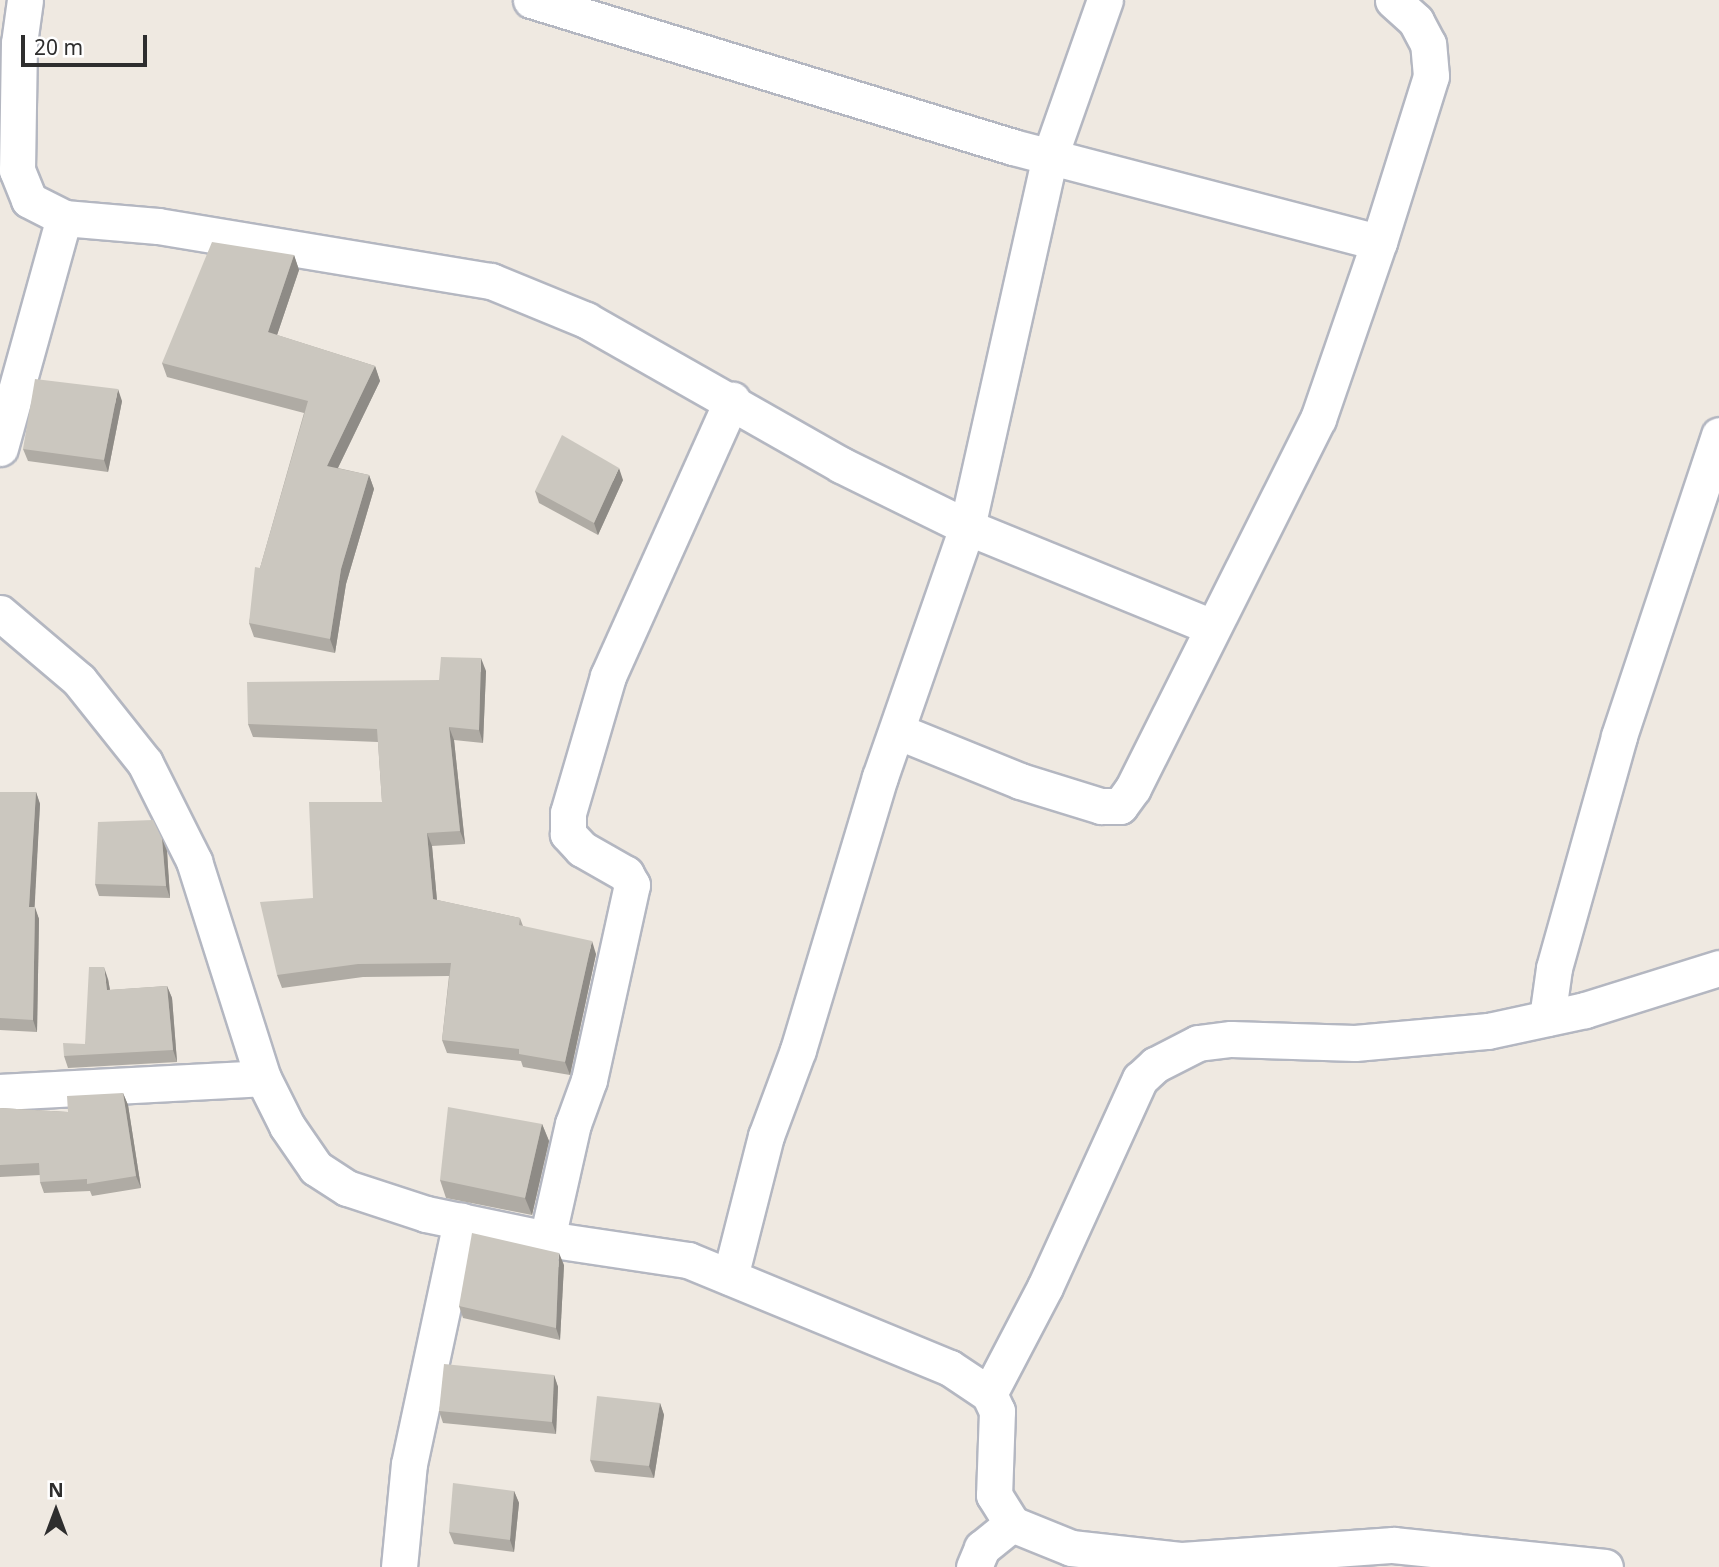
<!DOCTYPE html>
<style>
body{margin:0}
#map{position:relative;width:1719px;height:1567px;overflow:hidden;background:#efe9e1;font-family:"Noto Sans",sans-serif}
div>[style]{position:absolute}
.roads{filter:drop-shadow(2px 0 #b4b7c1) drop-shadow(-2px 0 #b4b7c1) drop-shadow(0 2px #b4b7c1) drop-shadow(0 -2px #b4b7c1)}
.minor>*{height:35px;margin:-17.5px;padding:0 17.5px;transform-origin:17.5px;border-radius:17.5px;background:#fff}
.wall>*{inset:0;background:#afaba4}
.shaded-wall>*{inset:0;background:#8e8b86}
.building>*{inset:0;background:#cbc7bf}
span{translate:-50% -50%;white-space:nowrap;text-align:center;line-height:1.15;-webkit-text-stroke:5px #fff;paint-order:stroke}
.north{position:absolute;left:21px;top:1476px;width:70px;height:70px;-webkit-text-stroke:5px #fff;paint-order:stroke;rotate:0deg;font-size:19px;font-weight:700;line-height:28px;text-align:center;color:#2e2e2e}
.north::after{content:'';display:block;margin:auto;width:24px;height:32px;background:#2e2e2e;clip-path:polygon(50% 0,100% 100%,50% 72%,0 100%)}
.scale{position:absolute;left:21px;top:35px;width:126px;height:32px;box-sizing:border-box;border:4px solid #2e2e2e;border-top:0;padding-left:9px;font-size:21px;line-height:24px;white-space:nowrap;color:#2e2e2e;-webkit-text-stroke:5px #fff;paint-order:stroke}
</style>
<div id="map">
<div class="roads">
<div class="minor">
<i style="left:25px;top:0;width:43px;rotate:97.9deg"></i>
<i style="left:19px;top:43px;width:127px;rotate:90.9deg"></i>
<i style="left:17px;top:170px;width:32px;rotate:68deg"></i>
<i style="left:29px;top:200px;width:39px;rotate:27deg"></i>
<i style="left:64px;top:218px;width:94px;rotate:4.9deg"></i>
<i style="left:158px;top:226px;width:338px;rotate:9.4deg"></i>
<i style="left:491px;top:281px;width:103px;rotate:22.3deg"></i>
<i style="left:586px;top:320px;width:293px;rotate:29.6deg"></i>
<i style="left:841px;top:465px;width:140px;rotate:26.2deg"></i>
<i style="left:967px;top:527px;width:265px;rotate:22.2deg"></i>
<i style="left:531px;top:0;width:504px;rotate:16.96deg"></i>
<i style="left:1013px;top:147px;width:378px;rotate:14.6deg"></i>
<i style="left:0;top:448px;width:239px;rotate:-74.5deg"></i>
<i style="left:0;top:613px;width:104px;rotate:40.3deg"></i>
<i style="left:79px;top:680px;width:106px;rotate:51.5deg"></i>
<i style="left:145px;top:763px;width:110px;rotate:63.4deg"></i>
<i style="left:194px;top:861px;width:228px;rotate:72.4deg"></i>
<i style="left:263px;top:1078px;width:54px;rotate:63.4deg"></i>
<i style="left:287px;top:1126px;width:51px;rotate:55.4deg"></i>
<i style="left:316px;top:1168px;width:37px;rotate:33deg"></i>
<i style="left:347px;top:1188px;width:83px;rotate:18.2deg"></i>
<i style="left:426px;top:1214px;width:124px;rotate:11.7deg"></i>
<i style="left:547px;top:1239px;width:143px;rotate:8.5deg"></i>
<i style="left:688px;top:1260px;width:283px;rotate:22.4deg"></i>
<i style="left:950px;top:1368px;width:47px;rotate:33.7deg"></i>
<i style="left:989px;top:1394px;width:19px;rotate:65deg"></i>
<i style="left:997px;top:1411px;width:84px;rotate:92deg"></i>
<i style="left:994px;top:1495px;width:34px;rotate:58deg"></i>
<i style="left:1012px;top:1524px;width:64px;rotate:22.1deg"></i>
<i style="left:1071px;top:1548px;width:112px;rotate:6.2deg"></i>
<i style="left:1182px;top:1560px;width:212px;rotate:-4.1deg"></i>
<i style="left:1393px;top:1545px;width:213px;rotate:5.9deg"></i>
<i style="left:897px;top:731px;width:133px;rotate:22.1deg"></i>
<i style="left:1020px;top:781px;width:85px;rotate:17.2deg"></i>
<i style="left:1101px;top:806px;width:19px"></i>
<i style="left:1120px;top:806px;width:22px;rotate:-54deg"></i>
<i style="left:1133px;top:788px;width:413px;rotate:-63.4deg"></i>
<i style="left:1318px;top:419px;width:187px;rotate:-71deg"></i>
<i style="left:1379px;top:242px;width:174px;rotate:-72.6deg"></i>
<i style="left:1431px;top:76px;width:32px;rotate:-95deg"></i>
<i style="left:1428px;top:44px;width:26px;rotate:-118deg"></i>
<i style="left:1416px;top:21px;width:31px;rotate:-138deg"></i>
<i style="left:1547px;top:1018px;width:50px;rotate:-82deg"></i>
<i style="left:1554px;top:968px;width:241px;rotate:-74.3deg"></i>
<i style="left:1619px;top:736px;width:317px;rotate:-71.6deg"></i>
<i style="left:0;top:1092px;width:263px;rotate:-3deg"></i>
<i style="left:547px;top:1239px;width:118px;rotate:-77.3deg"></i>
<i style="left:573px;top:1124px;width:47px;rotate:-70deg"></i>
<i style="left:589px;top:1080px;width:200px;rotate:-77.6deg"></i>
<i style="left:632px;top:885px;width:13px;rotate:-119deg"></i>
<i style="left:626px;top:874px;width:51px;rotate:-150.4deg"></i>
<i style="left:582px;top:849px;width:21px;rotate:-133deg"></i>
<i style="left:568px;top:834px;width:21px;rotate:-90deg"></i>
<i style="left:568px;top:813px;width:143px;rotate:-73.7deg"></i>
<i style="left:608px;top:676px;width:303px;rotate:-65.8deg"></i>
<i style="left:730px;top:1277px;width:146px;rotate:-75.7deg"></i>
<i style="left:766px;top:1136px;width:92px;rotate:-69.6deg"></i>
<i style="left:798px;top:1050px;width:285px;rotate:-73.3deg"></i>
<i style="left:880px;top:777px;width:265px;rotate:-70.8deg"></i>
<i style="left:967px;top:527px;width:380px;rotate:-77.4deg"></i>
<i style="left:1050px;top:156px;width:165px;rotate:-70.6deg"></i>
<i style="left:989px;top:1394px;width:121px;rotate:-62.4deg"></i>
<i style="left:1045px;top:1287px;width:229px;rotate:-65.5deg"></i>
<i style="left:1140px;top:1079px;width:21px;rotate:-43deg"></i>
<i style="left:1155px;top:1065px;width:48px;rotate:-27.1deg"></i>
<i style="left:1198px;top:1043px;width:33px;rotate:-7deg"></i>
<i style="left:1231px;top:1039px;width:124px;rotate:1.8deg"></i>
<i style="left:1355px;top:1043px;width:134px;rotate:-5.2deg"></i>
<i style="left:1488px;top:1031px;width:99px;rotate:-12.2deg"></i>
<i style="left:1585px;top:1010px;width:140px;rotate:-17.4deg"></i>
<i style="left:399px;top:1567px;width:103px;rotate:-84.5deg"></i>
<i style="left:409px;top:1464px;width:249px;rotate:-77.9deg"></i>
<i style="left:974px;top:1567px;width:21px;rotate:-67deg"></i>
<i style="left:982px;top:1548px;width:38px;rotate:-39deg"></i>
</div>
</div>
<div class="wall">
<i style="clip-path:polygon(294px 255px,299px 270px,277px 335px,375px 366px,380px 381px,338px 468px,369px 475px,374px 489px,346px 584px,335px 653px,254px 637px,249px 623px,260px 568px,304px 413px,167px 377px,162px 363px)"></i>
<i style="clip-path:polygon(122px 401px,108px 472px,28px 461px,23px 449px)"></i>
<i style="clip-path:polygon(623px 480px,598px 535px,539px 503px,535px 491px)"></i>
<i style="clip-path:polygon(486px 671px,483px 743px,454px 740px,465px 844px,432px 846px,437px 900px,520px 918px,523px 926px,596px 954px,570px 1075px,523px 1067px,521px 1061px,447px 1053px,442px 1040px,449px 976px,363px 977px,282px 988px,277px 975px,313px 898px,382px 802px,378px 742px,253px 737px,248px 724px,439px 680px)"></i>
<i style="clip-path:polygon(0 792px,36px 792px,40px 804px,34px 907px,39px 919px,37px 1032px,0 1030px)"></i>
<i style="clip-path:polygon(162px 839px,167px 851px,170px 898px,99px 896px,95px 884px)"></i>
<i style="clip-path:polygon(108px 979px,110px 990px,167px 986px,172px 998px,177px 1062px,68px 1068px,64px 1056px,85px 1044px)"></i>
<i style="clip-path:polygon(123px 1093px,128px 1105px,141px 1188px,92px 1196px,90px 1191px,44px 1193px,40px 1182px,40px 1175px,0 1177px,0 1108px,68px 1112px)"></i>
<i style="clip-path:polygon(542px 1124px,549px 1141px,532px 1215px,446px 1198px,440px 1180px)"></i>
<i style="clip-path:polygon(564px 1265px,560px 1340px,463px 1318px,459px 1306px)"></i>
<i style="clip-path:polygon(554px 1375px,558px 1387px,556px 1434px,443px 1423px,439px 1411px)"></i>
<i style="clip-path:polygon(660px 1403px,664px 1415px,654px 1478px,595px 1472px,590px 1460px)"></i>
<i style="clip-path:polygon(514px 1491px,519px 1503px,514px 1552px,454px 1544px,449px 1532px)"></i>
</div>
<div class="shaded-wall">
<i style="clip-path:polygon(294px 255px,299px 270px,273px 347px,268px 332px)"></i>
<i style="clip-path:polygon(375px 366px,380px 381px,332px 480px,327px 466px)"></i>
<i style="clip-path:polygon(118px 389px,122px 401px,108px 472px,104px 460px)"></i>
<i style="clip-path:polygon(619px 468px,623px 480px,598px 535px,594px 523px)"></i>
<i style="clip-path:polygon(369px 475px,374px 489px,346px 584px,335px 653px,330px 639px,341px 569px)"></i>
<i style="clip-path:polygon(481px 658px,486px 671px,483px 743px,479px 730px)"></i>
<i style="clip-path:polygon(449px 727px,454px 740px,465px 844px,460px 831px)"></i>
<i style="clip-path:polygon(36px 792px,40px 804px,34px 919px,29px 907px)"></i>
<i style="clip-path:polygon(427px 833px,432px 846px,438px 912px,433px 899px)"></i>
<i style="clip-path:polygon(162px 839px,167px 851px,170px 898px,166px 886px)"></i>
<i style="clip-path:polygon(35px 907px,39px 919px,37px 1032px,33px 1020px)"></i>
<i style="clip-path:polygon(592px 941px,596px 954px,570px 1075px,565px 1062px)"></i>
<i style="clip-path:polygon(104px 967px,108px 979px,112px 1002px,107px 990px)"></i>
<i style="clip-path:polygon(167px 986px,172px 998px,177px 1062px,173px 1050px)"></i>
<i style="clip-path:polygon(123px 1093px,128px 1105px,141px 1188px,136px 1176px)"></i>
<i style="clip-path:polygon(542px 1124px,549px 1141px,532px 1215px,525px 1198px)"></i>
<i style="clip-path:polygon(559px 1253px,564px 1265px,560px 1340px,556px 1328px)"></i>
<i style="clip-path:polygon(554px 1375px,558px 1387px,556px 1434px,552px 1422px)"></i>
<i style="clip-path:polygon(660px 1403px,664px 1415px,654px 1478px,649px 1466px)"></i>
<i style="clip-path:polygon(514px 1491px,519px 1503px,514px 1552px,510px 1540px)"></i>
</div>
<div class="building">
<i style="clip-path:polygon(212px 242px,294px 255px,268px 332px,375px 366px,327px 466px,369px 475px,341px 569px,330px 639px,249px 623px,255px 567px,260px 568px,308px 401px,162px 363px)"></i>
<i style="clip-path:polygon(35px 379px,118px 389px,104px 460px,23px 449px)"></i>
<i style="clip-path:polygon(562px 435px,619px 468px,594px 523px,535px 491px)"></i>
<i style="clip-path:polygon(441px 657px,481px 658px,479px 730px,449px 727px,460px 831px,427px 833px,433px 899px,520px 918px,519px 925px,592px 941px,565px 1062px,519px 1054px,519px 1049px,442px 1040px,451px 963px,358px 964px,277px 975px,260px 902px,313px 898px,309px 802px,382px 802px,377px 729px,248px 724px,247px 682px,439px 680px)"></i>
<i style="clip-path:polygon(0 792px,36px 792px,29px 907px,35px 907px,33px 1020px,0 1018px)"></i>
<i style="clip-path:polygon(153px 820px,162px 839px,166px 886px,95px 884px,98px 822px)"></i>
<i style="clip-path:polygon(89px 967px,104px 967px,107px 990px,167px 986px,173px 1050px,64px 1056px,63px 1043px,85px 1044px)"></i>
<i style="clip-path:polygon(123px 1093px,136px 1176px,87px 1184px,87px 1179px,40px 1182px,39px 1163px,0 1165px,0 1108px,68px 1112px,67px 1096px)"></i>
<i style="clip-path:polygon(448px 1107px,542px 1124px,525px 1198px,440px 1180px)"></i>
<i style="clip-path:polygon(472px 1233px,559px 1253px,556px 1328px,459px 1306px)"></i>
<i style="clip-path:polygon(444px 1364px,554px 1375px,552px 1422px,439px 1411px)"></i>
<i style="clip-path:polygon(597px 1396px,660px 1403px,649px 1466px,590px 1460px)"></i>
<i style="clip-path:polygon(453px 1483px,514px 1491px,510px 1540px,449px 1532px)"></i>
</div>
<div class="north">N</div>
<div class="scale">20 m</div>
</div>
